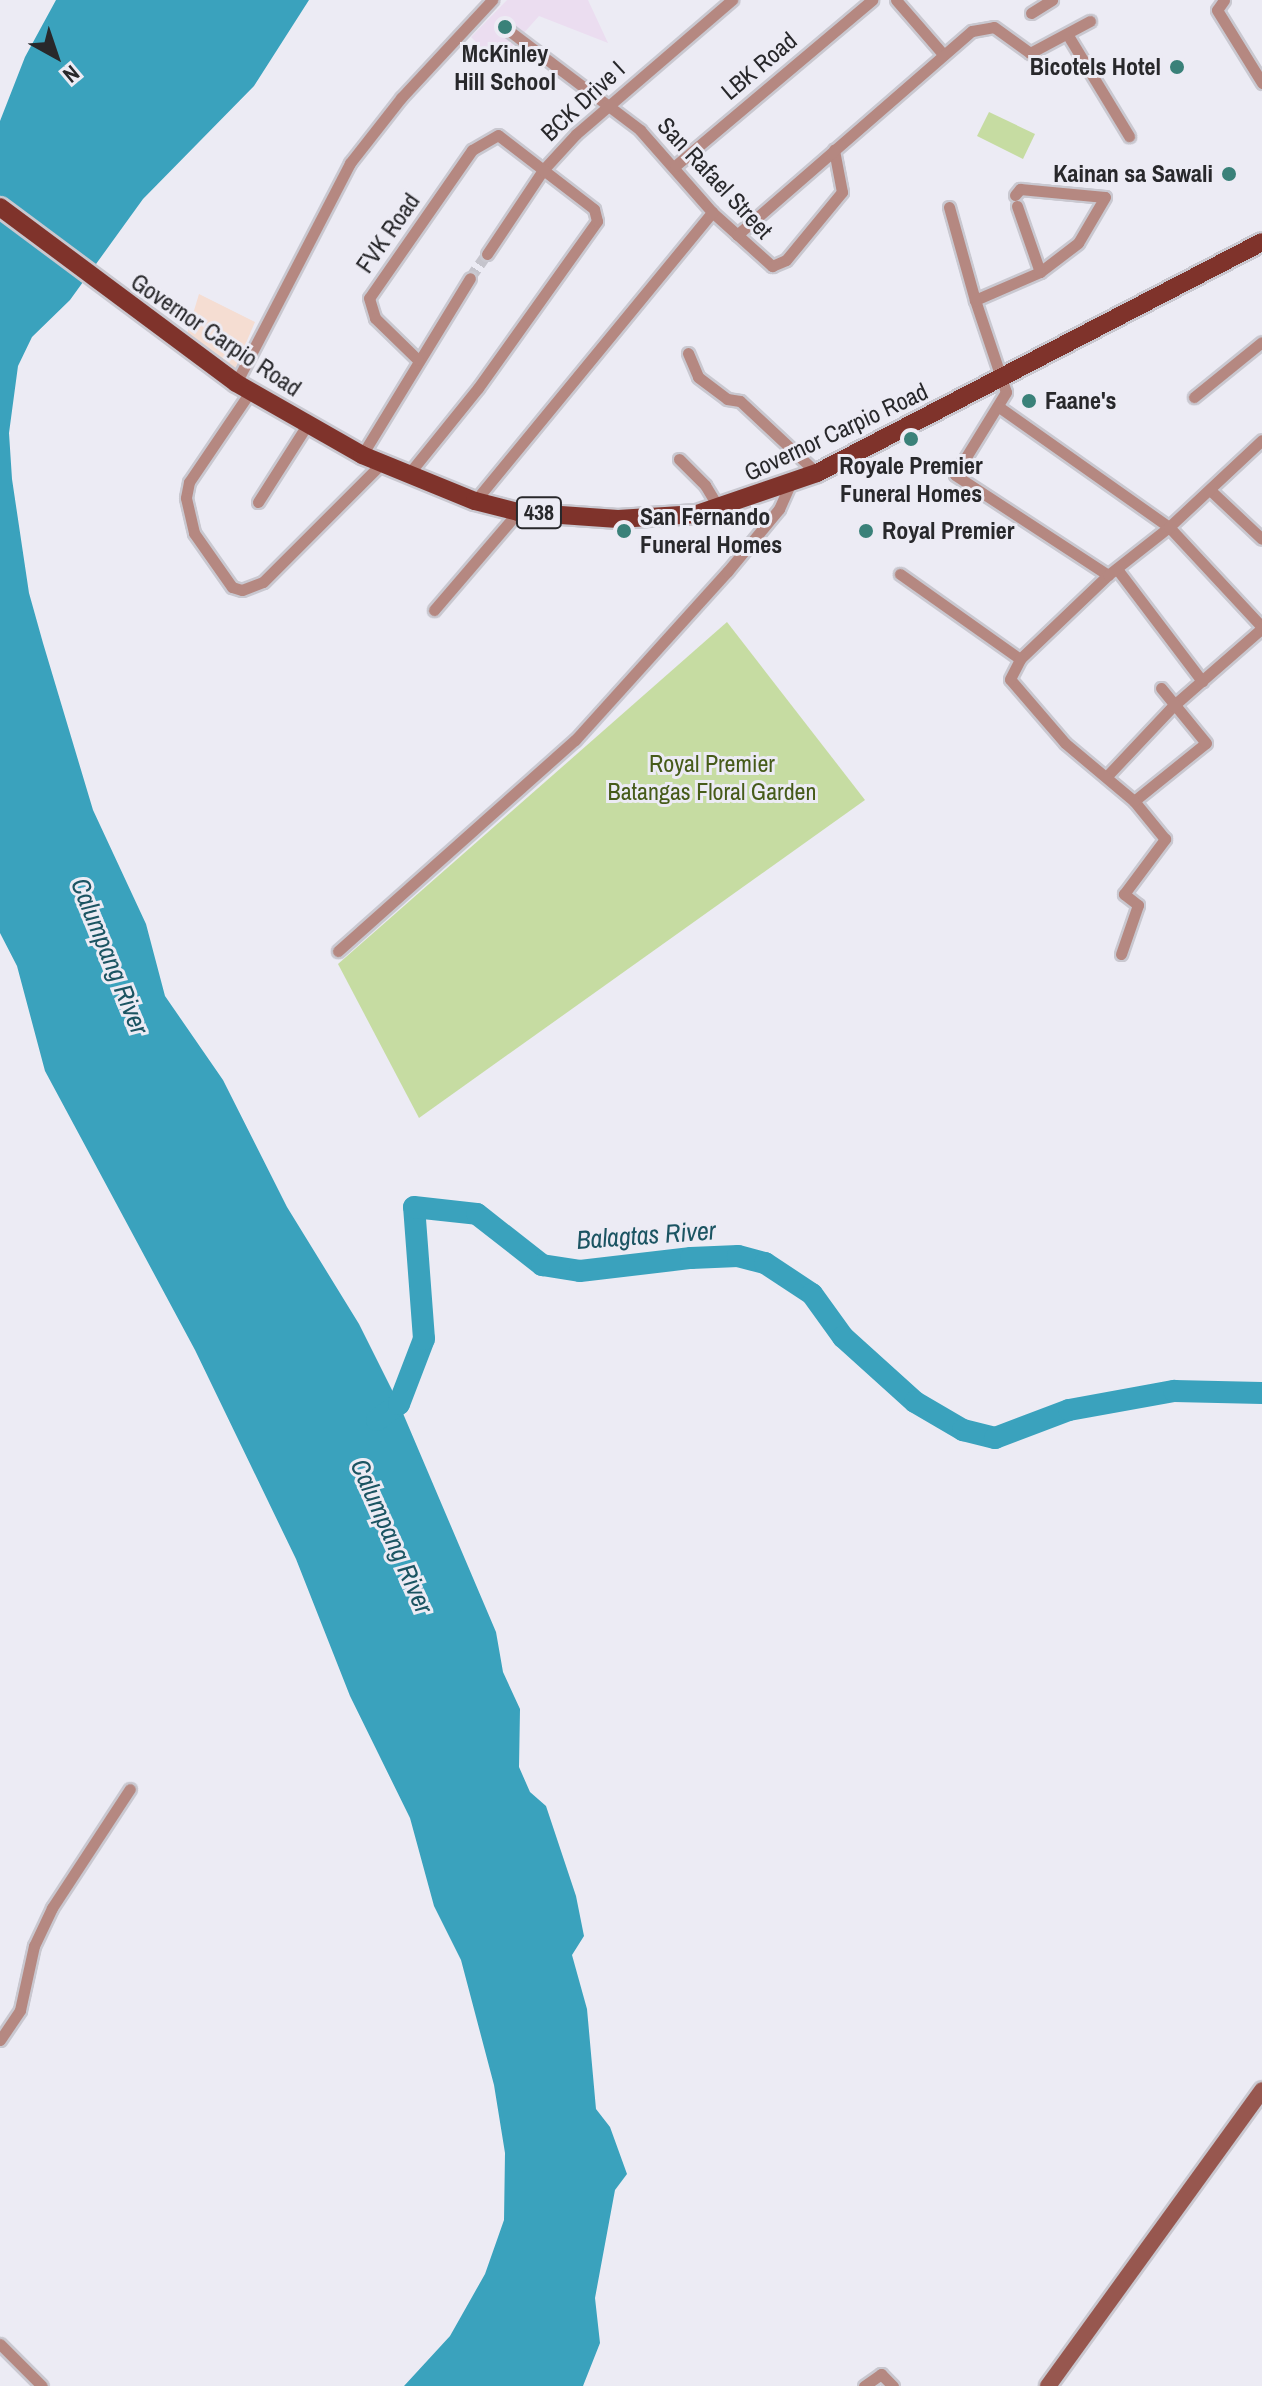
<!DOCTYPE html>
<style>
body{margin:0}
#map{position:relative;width:1262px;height:2386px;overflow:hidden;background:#ecebf4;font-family:"Archivo Narrow",sans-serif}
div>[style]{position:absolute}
.industrial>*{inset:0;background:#f5ddd2}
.education>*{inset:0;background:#ebddf0}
.green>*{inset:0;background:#c6dca2}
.water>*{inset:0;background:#3aa2bd}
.river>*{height:22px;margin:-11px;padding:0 11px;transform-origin:11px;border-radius:11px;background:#3aa2bd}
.street-tunnel>*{height:11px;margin-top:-5.5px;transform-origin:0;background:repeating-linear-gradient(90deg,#c5c4cc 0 11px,transparent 0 16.5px)}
.roads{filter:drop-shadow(2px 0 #c9c8d0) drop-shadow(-2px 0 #c9c8d0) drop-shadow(0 2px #c9c8d0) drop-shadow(0 -2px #c9c8d0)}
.street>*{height:11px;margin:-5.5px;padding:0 5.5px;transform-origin:5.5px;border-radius:5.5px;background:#b58881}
.secondary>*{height:16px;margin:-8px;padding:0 8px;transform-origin:8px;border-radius:8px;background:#97574f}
.primary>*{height:18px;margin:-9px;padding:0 9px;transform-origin:9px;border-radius:9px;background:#7f332b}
.dots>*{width:22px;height:22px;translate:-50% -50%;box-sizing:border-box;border:4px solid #ecebf4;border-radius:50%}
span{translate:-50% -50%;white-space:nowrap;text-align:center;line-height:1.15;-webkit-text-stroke:6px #ecebf4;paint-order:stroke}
.shield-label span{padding:2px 6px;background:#ecebf4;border:2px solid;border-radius:6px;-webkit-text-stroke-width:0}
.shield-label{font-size:22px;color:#28282b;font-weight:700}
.poi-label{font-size:24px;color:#28282b;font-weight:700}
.right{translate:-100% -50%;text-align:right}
.left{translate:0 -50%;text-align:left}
.street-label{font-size:24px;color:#28282b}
.park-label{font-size:24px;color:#465b19}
.water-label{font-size:26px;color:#1b5462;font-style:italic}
.north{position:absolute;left:16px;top:16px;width:80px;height:80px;-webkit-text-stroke:6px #ecebf4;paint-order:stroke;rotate:140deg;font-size:22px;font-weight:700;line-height:32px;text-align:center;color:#28282b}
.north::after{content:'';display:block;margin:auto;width:28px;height:36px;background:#28282b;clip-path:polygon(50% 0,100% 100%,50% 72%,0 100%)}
</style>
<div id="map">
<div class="industrial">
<i style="clip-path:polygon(199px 294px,255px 322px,234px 371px,186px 337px)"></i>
</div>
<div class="education">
<i style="clip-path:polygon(507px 0,588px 0,608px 43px,539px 16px,497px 63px,471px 37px)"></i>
</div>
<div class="green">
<i style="clip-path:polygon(989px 112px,1035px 134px,1023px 159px,977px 136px)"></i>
<i style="clip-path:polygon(727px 622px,865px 800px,419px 1118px,338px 964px)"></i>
</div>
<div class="water">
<i style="clip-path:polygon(56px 0,309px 0,254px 86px,143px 199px,70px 300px,32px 337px,18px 366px,9px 433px,12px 479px,29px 593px,43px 643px,93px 810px,146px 924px,165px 996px,223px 1080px,287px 1207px,359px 1324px,399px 1404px,496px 1632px,503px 1672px,520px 1709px,519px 1767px,530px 1792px,546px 1806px,576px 1896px,584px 1936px,572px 1955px,587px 2009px,596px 2109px,610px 2127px,627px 2174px,615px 2190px,595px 2298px,600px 2343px,583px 2386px,404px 2386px,450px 2336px,485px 2274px,504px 2220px,505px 2153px,494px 2085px,461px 1960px,434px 1906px,410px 1818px,350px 1696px,296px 1559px,195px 1350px,45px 1071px,17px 966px,0 933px,0 121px,25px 57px)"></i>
</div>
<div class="river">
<i style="left:377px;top:1420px;width:27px;rotate:-36deg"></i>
<i style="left:399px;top:1404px;width:70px;rotate:-69deg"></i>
<i style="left:424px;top:1339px;width:132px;rotate:-94.3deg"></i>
<i style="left:414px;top:1207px;width:63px;rotate:6.3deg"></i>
<i style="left:477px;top:1214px;width:83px;rotate:38.1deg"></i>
<i style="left:542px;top:1265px;width:38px;rotate:9deg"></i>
<i style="left:580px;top:1271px;width:112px;rotate:-6.7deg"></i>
<i style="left:691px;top:1258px;width:47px;rotate:-2.4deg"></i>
<i style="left:738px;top:1256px;width:28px;rotate:15deg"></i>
<i style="left:765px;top:1263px;width:56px;rotate:33.4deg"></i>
<i style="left:812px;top:1294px;width:53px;rotate:54.2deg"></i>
<i style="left:843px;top:1337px;width:97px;rotate:42.1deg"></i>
<i style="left:915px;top:1402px;width:56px;rotate:30.3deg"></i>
<i style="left:963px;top:1430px;width:33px;rotate:14deg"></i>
<i style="left:995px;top:1438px;width:79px;rotate:-20.7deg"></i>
<i style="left:1069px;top:1410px;width:107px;rotate:-10.3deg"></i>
<i style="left:1174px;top:1391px;width:88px;rotate:1.3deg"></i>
</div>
<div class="street-tunnel">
<i style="left:470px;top:278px;width:29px;rotate:-55deg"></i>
</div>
<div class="roads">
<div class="street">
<i style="left:896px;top:0;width:72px;rotate:49deg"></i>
<i style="left:1224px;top:0;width:12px;rotate:125deg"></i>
<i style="left:1217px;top:10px;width:86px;rotate:58.3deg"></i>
<i style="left:1031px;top:13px;width:25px;rotate:-32deg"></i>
<i style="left:508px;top:30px;width:166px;rotate:37.1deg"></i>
<i style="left:640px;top:130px;width:109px;rotate:48.7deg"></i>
<i style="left:712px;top:212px;width:81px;rotate:42deg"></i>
<i style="left:772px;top:266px;width:15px;rotate:-23deg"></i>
<i style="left:786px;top:260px;width:88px;rotate:-50.5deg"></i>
<i style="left:842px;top:192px;width:43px;rotate:-100.8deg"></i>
<i style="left:1069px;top:37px;width:116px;rotate:58.8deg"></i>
<i style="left:675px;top:166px;width:258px;rotate:-40.1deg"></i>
<i style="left:1015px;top:195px;width:8px;rotate:-50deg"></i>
<i style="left:1020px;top:189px;width:85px;rotate:5.4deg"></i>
<i style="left:1105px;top:197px;width:53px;rotate:120.4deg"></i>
<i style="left:1078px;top:243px;width:48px;rotate:142.7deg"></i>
<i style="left:1040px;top:272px;width:71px;rotate:156.7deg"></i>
<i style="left:975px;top:300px;width:97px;rotate:71.4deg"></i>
<i style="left:1006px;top:392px;width:97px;rotate:121.6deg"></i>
<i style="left:955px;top:475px;width:183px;rotate:33.2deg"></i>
<i style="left:1017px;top:206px;width:70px;rotate:70.8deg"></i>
<i style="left:949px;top:207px;width:97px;rotate:74.4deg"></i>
<i style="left:737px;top:235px;width:311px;rotate:-41deg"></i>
<i style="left:972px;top:31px;width:22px;rotate:-10deg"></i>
<i style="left:994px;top:27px;width:44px;rotate:35.8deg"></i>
<i style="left:1030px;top:53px;width:68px;rotate:-28.1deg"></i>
<i style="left:487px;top:254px;width:101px;rotate:-56.3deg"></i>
<i style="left:543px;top:170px;width:49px;rotate:-47.5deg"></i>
<i style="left:576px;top:134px;width:206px;rotate:-40.7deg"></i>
<i style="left:688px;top:353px;width:26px;rotate:67deg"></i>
<i style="left:698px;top:377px;width:36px;rotate:37deg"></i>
<i style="left:727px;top:399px;width:13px;rotate:9deg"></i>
<i style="left:740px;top:401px;width:105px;rotate:43.1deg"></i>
<i style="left:236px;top:383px;width:248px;rotate:-62.6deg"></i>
<i style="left:350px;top:163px;width:83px;rotate:-51.9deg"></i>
<i style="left:401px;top:98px;width:134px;rotate:-47.1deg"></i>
<i style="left:250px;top:392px;width:109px;rotate:124.1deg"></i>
<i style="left:189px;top:482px;width:16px;rotate:101deg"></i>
<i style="left:186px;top:498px;width:36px;rotate:77deg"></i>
<i style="left:194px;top:533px;width:66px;rotate:54.9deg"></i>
<i style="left:232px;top:587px;width:10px;rotate:17deg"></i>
<i style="left:242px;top:590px;width:22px;rotate:-21deg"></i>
<i style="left:263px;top:582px;width:167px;rotate:-45deg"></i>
<i style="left:1194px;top:397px;width:87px;rotate:-39deg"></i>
<i style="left:999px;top:407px;width:208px;rotate:35.2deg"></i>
<i style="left:1169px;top:527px;width:137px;rotate:47.1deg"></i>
<i style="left:362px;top:455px;width:207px;rotate:-58.6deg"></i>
<i style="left:679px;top:459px;width:37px;rotate:45deg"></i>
<i style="left:705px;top:485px;width:27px;rotate:59deg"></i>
<i style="left:407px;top:476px;width:113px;rotate:-51.1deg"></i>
<i style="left:478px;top:388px;width:205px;rotate:-54.5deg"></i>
<i style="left:597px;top:221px;width:12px;rotate:-104deg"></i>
<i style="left:594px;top:209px;width:121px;rotate:-142.4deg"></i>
<i style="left:498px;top:135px;width:30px;rotate:150deg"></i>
<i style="left:472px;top:150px;width:180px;rotate:124.8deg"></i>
<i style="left:369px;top:298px;width:21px;rotate:73deg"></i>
<i style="left:375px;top:318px;width:60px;rotate:44.3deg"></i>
<i style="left:1210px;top:490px;width:71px;rotate:43.3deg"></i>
<i style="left:475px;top:501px;width:374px;rotate:-50.6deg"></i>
<i style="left:258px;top:502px;width:91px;rotate:-57.5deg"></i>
<i style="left:1117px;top:569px;width:141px;rotate:52.8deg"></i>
<i style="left:900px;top:574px;width:147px;rotate:35.3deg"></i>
<i style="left:434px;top:610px;width:129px;rotate:-49.4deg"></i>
<i style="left:1107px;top:776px;width:96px;rotate:-46.7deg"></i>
<i style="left:1173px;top:706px;width:118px;rotate:-41.2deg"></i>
<i style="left:1134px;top:801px;width:92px;rotate:-38.9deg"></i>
<i style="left:1206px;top:743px;width:71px;rotate:-129.3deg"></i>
<i style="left:338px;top:951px;width:317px;rotate:-41.7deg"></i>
<i style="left:575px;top:740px;width:227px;rotate:-47.9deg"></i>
<i style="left:727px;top:572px;width:82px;rotate:-50.5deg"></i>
<i style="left:779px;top:509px;width:27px;rotate:-66deg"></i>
<i style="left:1121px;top:954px;width:52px;rotate:-70.9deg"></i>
<i style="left:1138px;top:905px;width:18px;rotate:-142deg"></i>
<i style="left:1124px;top:894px;width:69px;rotate:-53.3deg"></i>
<i style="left:1165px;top:839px;width:49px;rotate:-129.2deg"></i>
<i style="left:1134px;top:801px;width:90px;rotate:-140deg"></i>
<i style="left:1065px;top:743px;width:84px;rotate:-130.7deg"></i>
<i style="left:1010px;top:679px;width:22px;rotate:-63deg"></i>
<i style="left:1020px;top:659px;width:122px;rotate:-43.7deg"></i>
<i style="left:1108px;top:575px;width:78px;rotate:-38.2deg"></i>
<i style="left:1169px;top:527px;width:127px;rotate:-43.1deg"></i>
<i style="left:0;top:2040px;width:36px;rotate:-56deg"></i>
<i style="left:20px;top:2010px;width:66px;rotate:-77.7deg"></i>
<i style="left:34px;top:1946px;width:42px;rotate:-64.7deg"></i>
<i style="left:52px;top:1908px;width:142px;rotate:-56.8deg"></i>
<i style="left:0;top:2344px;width:59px;rotate:45deg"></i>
<i style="left:864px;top:2386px;width:21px;rotate:-35deg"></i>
<i style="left:881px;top:2374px;width:17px;rotate:45deg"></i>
</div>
<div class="secondary">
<i style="left:1048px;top:2386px;width:365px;rotate:-54.1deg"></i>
</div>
<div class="primary">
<i style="left:0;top:207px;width:294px;rotate:36.7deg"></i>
<i style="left:236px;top:383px;width:145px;rotate:29.7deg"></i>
<i style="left:362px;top:455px;width:122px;rotate:22.2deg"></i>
<i style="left:475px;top:501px;width:44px;rotate:14.3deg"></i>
<i style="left:518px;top:512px;width:100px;rotate:4deg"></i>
<i style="left:618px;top:519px;width:79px;rotate:-3.6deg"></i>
<i style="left:697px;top:514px;width:127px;rotate:-18.9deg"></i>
<i style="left:817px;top:473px;width:501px;rotate:-27.43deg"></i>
</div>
</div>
<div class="dots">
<i style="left:505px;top:27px;background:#3a8179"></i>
<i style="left:1177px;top:67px;background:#3a8179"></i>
<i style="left:1229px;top:174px;background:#3a8179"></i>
<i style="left:1029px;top:401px;background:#3a8179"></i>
<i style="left:911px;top:439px;background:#3a8179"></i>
<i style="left:624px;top:531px;background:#3a8179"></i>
<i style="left:866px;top:531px;background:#3a8179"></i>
</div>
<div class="shield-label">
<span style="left:539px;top:513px">438</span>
</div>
<div class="poi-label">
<span style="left:505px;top:68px">McKinley<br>Hill School</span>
<span class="right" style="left:1161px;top:67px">Bicotels Hotel</span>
<span class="right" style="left:1213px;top:174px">Kainan sa Sawali</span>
<span class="left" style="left:1045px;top:401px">Faane's</span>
<span style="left:911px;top:480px">Royale Premier<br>Funeral Homes</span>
<span class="left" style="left:640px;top:531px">San Fernando<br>Funeral Homes</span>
<span class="left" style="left:882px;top:531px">Royal Premier</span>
</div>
<div class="street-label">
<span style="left:759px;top:66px;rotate:-40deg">LBK Road</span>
<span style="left:583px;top:101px;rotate:-43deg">BCK Drive I</span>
<span style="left:715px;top:178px;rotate:47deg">San Rafael Street</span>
<span style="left:388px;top:233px;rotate:-55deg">FVK Road</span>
<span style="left:216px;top:335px;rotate:34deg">Governor Carpio Road</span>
<span style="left:836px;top:432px;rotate:-25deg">Governor Carpio Road</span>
</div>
<div class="park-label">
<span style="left:712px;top:778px">Royal Premier<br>Batangas Floral Garden</span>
</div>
<div class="water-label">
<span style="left:110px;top:956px;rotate:68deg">Calumpang River</span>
<span style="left:646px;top:1235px;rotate:-4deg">Balagtas River</span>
<span style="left:392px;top:1536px;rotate:66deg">Calumpang River</span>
</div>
<div class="north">N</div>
</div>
